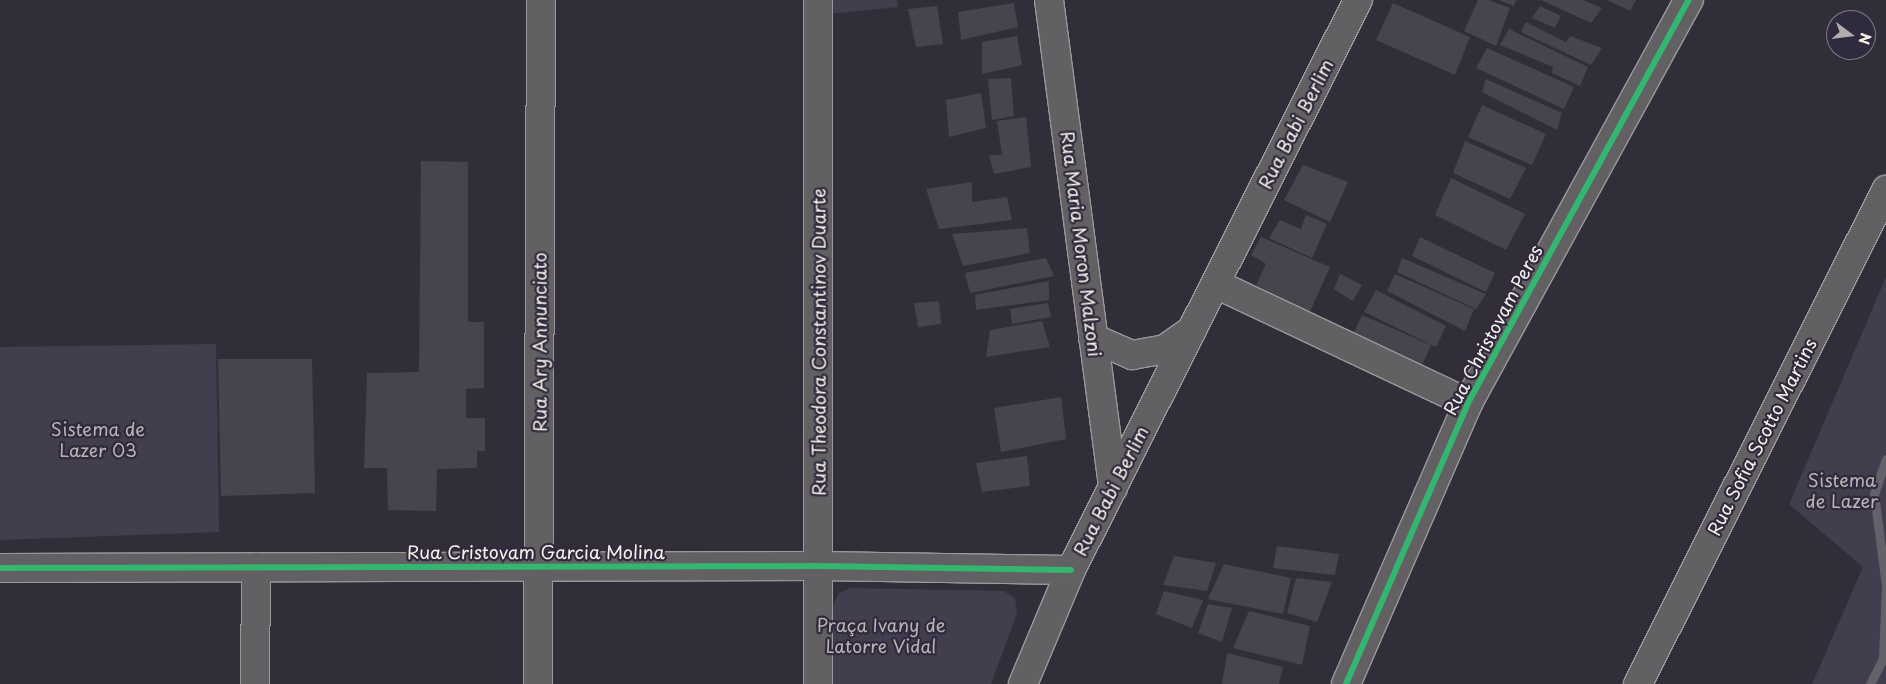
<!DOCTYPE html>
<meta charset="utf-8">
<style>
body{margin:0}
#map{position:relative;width:1886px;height:684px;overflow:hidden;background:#312e39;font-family:"Playpen Sans",sans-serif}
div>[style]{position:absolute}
.green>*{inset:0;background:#423e4d}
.stream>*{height:9px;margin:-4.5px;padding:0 4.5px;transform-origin:4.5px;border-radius:4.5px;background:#65616b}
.building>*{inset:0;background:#46444c}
.roads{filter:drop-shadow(1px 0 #9a989b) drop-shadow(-1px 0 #9a989b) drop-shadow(0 1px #9a989b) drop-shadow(0 -1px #9a989b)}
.minor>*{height:28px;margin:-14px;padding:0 14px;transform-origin:14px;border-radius:14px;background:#626063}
.cycleway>*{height:6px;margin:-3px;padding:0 3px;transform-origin:3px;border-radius:3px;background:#33b770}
span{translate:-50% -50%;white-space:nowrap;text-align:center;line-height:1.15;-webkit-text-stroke:4.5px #2f2a3d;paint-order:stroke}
.street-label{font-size:18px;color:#f4f1e8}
.park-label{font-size:18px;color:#b7b3b3}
.north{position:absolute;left:1826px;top:10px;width:50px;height:50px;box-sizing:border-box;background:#2f2a3d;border:1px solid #7e7a81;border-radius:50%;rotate:105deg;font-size:14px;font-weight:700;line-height:20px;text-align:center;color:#f4f1e8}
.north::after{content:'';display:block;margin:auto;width:18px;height:22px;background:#b0adab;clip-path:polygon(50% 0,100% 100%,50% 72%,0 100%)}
</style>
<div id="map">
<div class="green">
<i style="clip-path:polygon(828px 0,897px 0,898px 7px,828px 14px)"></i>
<i style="clip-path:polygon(1886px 277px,1886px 684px,1812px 684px,1863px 567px,1789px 504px)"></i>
<i style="clip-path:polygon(216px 344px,219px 532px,0 540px,0 347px)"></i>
<i style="clip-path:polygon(850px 588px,1004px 591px,1015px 598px,1017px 613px,991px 684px,832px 684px,833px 606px,839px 593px)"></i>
</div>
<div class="stream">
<i style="left:1870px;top:684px;width:29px;rotate:-63deg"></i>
<i style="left:1883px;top:658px;width:72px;rotate:-87.6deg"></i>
<i style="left:1886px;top:586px;width:93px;rotate:-97.4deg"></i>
<i style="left:1874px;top:494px;width:37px;rotate:-71deg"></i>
</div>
<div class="building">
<i style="clip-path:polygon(1478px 0,1488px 0,1510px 8px,1496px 46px,1464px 31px)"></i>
<i style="clip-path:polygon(1499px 0,1516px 0,1514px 6px)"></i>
<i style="clip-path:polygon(1541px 0,1583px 0,1602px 8px,1591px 23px)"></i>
<i style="clip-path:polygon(1607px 0,1636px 0,1630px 11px)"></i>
<i style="clip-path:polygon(1014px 3px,1018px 27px,961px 40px,958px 12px)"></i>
<i style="clip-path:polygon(1393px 3px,1470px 37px,1455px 75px,1376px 40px)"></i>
<i style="clip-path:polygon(937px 6px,943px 44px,916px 47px,908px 9px)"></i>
<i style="clip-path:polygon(1540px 6px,1561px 16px,1555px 28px,1532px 18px)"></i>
<i style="clip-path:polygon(1526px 22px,1566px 42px,1570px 36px,1602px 48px,1591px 65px,1521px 32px)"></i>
<i style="clip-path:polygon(1509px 29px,1588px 67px,1580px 86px,1552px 73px,1553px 67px,1500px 45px)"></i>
<i style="clip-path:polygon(1017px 36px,1022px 65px,982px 74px,982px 42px)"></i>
<i style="clip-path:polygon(1487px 48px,1574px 87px,1564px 109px,1476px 68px)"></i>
<i style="clip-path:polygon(1011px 78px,1014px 116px,992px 120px,988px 79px)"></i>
<i style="clip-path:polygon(1486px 79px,1562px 113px,1557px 130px,1482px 92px)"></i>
<i style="clip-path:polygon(981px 93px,986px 128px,949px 137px,946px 100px)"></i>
<i style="clip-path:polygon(1482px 105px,1546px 134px,1532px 165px,1468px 137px)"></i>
<i style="clip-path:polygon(1026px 117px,1031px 167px,994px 174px,989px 155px,1002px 155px,997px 121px)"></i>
<i style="clip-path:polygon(1465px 141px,1526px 168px,1510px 199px,1453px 173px)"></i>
<i style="clip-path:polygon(421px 161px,468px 162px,468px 322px,484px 322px,484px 388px,466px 389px,466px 418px,485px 418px,485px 451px,477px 451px,477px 468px,437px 469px,436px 511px,388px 510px,387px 468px,364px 468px,367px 373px,419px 372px)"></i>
<i style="clip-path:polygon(1303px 165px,1348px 182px,1330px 222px,1284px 200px)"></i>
<i style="clip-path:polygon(1451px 178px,1525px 214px,1506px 250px,1435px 215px)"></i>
<i style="clip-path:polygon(972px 182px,972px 202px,1007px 197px,1012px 220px,939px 229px,926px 189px)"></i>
<i style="clip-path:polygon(1306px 215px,1327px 224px,1312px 258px,1269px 238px,1280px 220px,1301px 229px)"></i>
<i style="clip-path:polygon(1027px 228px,1030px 253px,963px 266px,952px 234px)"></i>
<i style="clip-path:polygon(1261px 237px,1330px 267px,1309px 314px,1256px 285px,1266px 264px,1251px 255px)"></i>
<i style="clip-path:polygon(1420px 237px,1495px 273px,1486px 292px,1412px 256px)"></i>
<i style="clip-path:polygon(1046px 258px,1054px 276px,970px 293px,965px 273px)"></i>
<i style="clip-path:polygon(1402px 258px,1486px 294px,1476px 309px,1397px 272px)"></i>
<i style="clip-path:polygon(1340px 274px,1362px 285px,1353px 301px,1334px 289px)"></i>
<i style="clip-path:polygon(1395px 274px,1474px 309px,1465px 331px,1387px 291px)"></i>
<i style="clip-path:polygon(1049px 281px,1049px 300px,976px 310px,975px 295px)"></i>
<i style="clip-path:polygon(1376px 290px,1446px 326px,1436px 347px,1364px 312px)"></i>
<i style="clip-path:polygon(939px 301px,941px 324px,918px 327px,914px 303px)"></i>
<i style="clip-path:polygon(1048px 303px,1051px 317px,1012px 324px,1010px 309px)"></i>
<i style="clip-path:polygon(1362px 315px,1431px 345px,1421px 367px,1352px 337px)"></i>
<i style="clip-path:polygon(1042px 321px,1050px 347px,986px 357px,990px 330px)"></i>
<i style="clip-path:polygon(218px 359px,312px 359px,315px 493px,221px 496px)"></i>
<i style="clip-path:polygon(1061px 397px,1066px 439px,1001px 452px,994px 408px)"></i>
<i style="clip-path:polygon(1027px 456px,1030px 486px,982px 492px,976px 463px)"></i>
<i style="clip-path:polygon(1277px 546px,1339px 554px,1335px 575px,1273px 568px)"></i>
<i style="clip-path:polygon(1174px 556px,1216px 563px,1207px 591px,1163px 585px)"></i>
<i style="clip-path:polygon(1224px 564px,1291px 578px,1283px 614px,1208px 599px)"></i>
<i style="clip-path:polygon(1296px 578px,1332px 582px,1317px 622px,1287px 613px)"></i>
<i style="clip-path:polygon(1164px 591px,1203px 600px,1192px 628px,1156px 614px)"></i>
<i style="clip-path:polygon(1208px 604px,1232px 608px,1222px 642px,1198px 633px)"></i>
<i style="clip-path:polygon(1249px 611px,1310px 626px,1302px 665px,1233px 648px)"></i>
<i style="clip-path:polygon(1227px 653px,1283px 667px,1279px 684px,1222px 684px)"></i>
</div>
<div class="roads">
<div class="minor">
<i style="left:1049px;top:0;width:492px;rotate:82.5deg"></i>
<i style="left:1216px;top:284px;width:279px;rotate:25.3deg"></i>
<i style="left:1093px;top:338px;width:43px;rotate:23.6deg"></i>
<i style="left:1132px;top:355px;width:34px;rotate:-10deg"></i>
<i style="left:1165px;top:349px;width:33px;rotate:-35deg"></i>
<i style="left:0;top:568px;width:819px;rotate:-0.14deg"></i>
<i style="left:819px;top:566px;width:252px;rotate:0.9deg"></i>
<i style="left:255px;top:684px;width:117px;rotate:-89.5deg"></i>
<i style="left:538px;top:684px;width:684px;rotate:-89.75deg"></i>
<i style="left:818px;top:684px;width:684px;rotate:-90deg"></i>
<i style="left:1023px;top:684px;width:124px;rotate:-67.2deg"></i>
<i style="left:1071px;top:570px;width:638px;rotate:-63.27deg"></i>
<i style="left:1346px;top:684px;width:306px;rotate:-66.5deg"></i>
<i style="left:1468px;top:403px;width:460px;rotate:-61.3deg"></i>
<i style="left:1638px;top:684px;width:553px;rotate:-63.34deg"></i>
</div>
</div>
<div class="cycleway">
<i style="left:0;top:568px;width:819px;rotate:-0.14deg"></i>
<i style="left:819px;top:566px;width:252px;rotate:0.9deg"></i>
<i style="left:1346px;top:684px;width:306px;rotate:-66.5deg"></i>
<i style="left:1468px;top:403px;width:460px;rotate:-61.3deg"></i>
</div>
<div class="street-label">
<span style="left:1296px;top:124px;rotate:-63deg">Rua Babi Berlim</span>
<span style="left:1081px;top:244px;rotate:83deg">Rua Maria Moron Malzoni</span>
<span style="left:1493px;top:330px;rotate:-62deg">Rua Christovam Peres</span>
<span style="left:540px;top:342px;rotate:-90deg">Rua Ary Annunciato</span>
<span style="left:819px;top:342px;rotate:-90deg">Rua Theodora Constantinov Duarte</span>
<span style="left:1762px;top:437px;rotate:-63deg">Rua Sofia Scotto Martins</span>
<span style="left:1111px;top:491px;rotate:-63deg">Rua Babi Berlim</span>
<span style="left:536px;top:552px">Rua Cristovam Garcia Molina</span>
</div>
<div class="park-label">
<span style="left:98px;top:440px">Sistema de<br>Lazer 03</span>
<span style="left:1842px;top:491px">Sistema<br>de Lazer</span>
<span style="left:881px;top:636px">Praça Ivany de<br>Latorre Vidal</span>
</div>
<div class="north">N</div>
</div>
